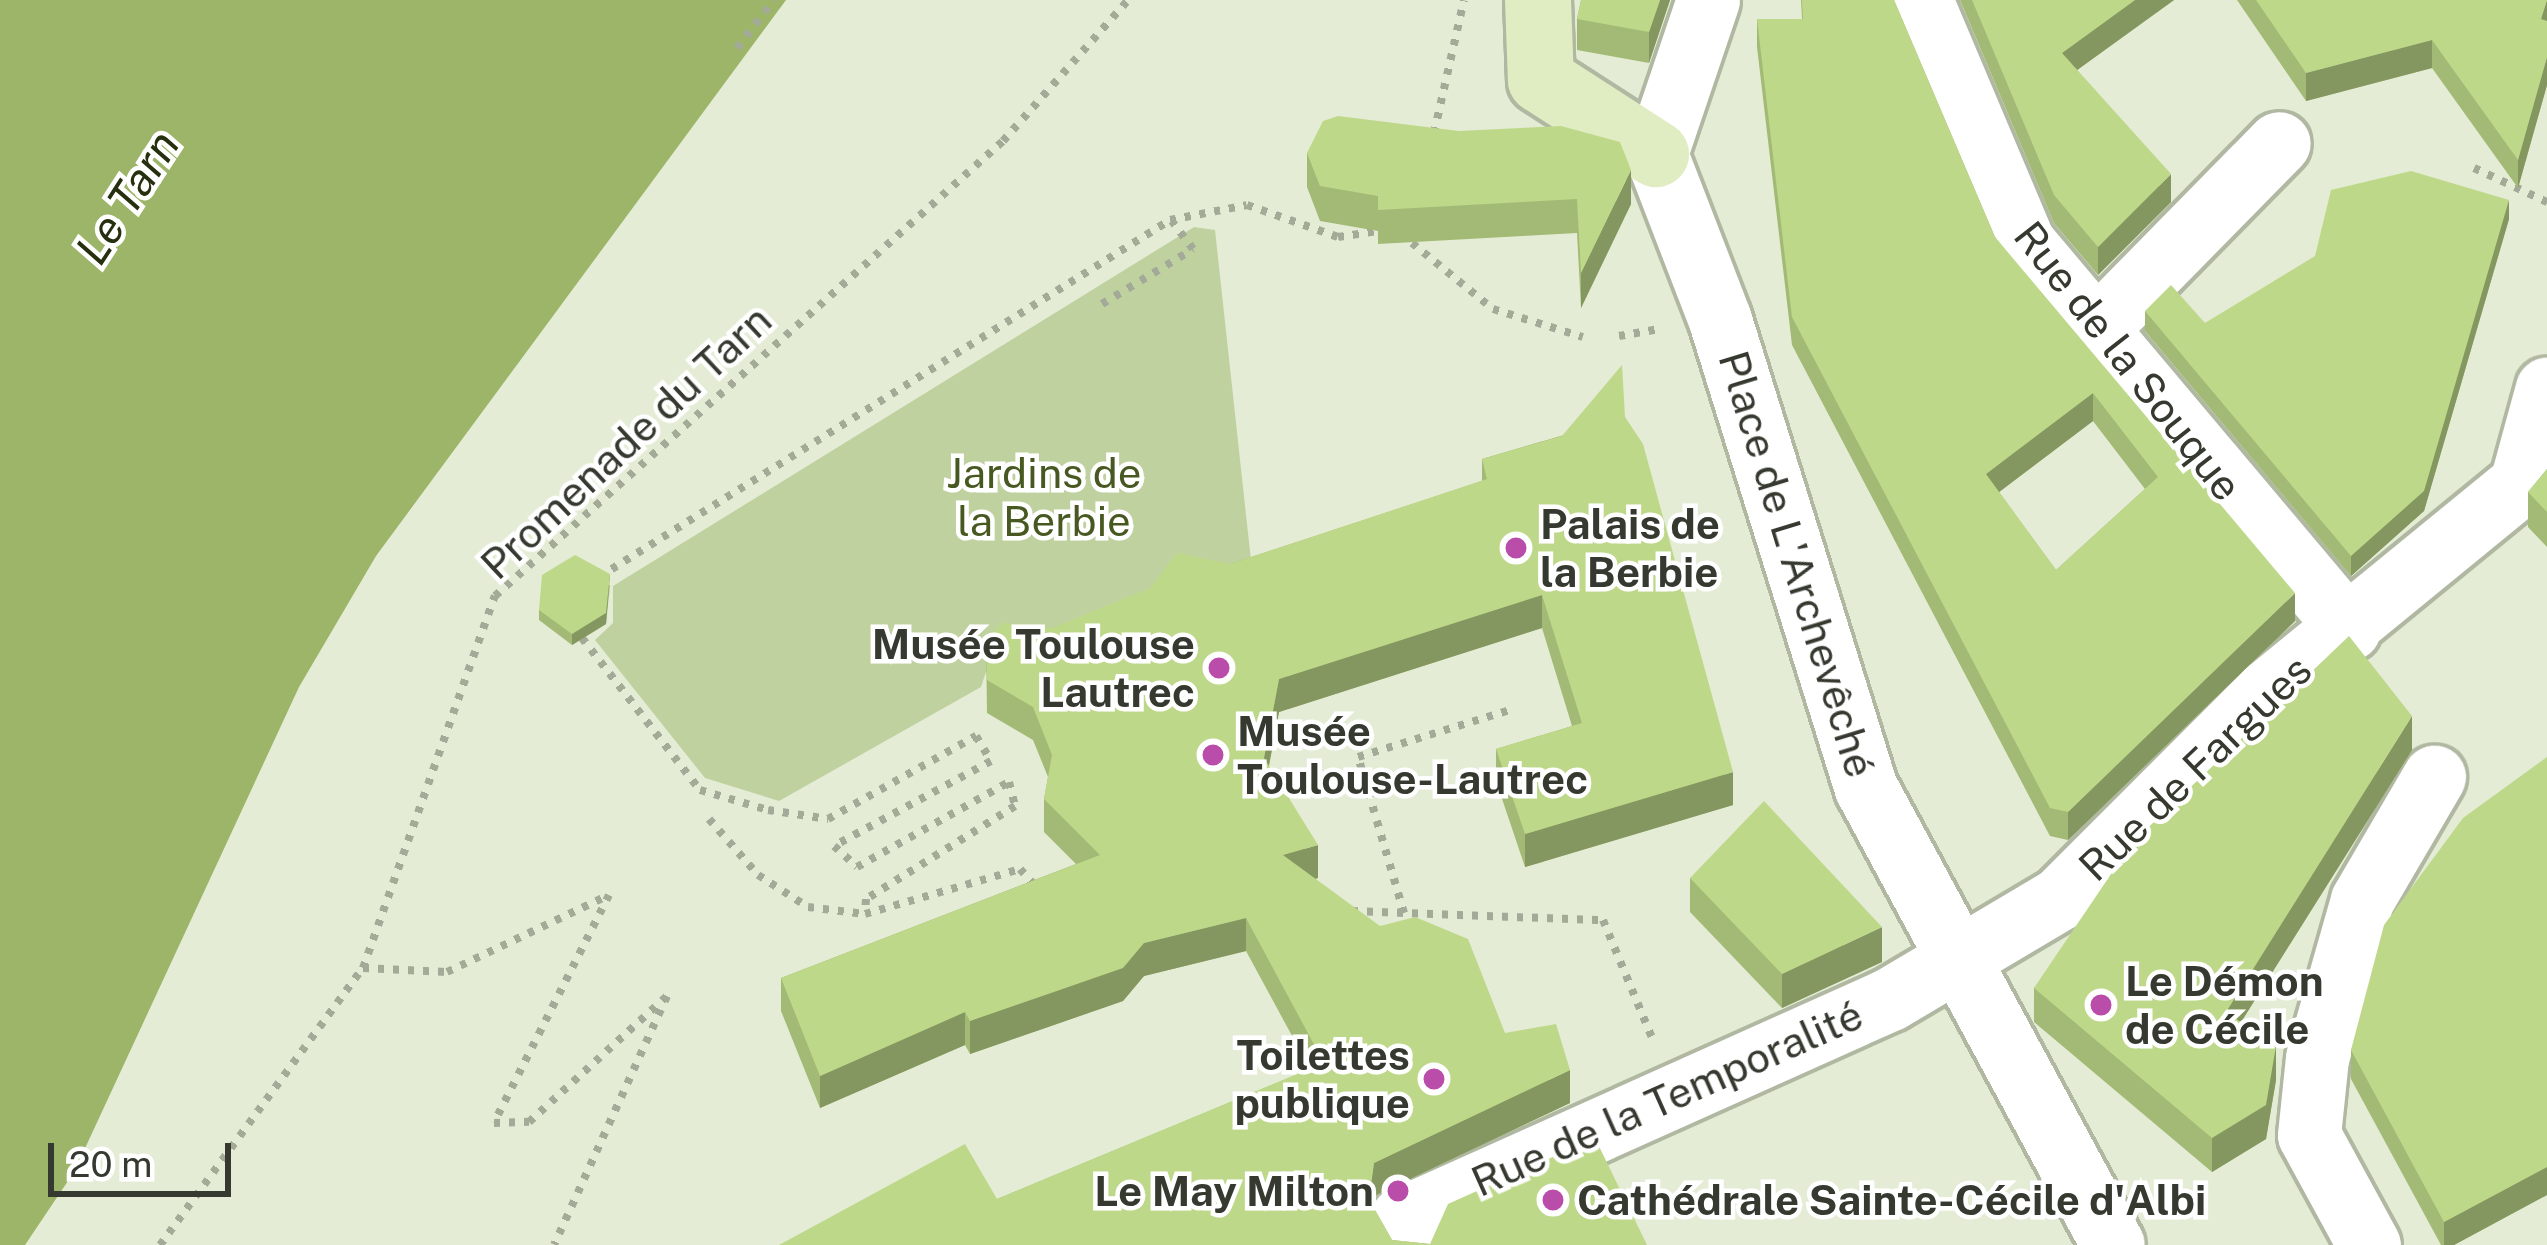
<!DOCTYPE html>
<meta charset="utf-8">
<style>
body{margin:0}
#map{position:relative;width:2547px;height:1245px;overflow:hidden;background:#e4ecd5;font-family:"Public Sans",sans-serif}
div>[style]{position:absolute}
.green>*{inset:0;background:#c0d1a0}
.water>*{inset:0;background:#9cb568}
.path>*{height:8px;margin-top:-4px;transform-origin:0;background:repeating-linear-gradient(90deg,#a4aa98 0 6px,transparent 0 15px)}
.roads{filter:drop-shadow(3px 0 #b0b8a2) drop-shadow(-3px 0 #b0b8a2) drop-shadow(0 3px #b0b8a2) drop-shadow(0 -3px #b0b8a2)}
.street>*{height:63px;margin:-31.5px;padding:0 31.5px;transform-origin:31.5px;border-radius:31.5px;background:#fff}
.secondary>*{height:66px;margin:-33px;padding:0 33px;transform-origin:33px;border-radius:33px;background:#e0ecc1}
.wall>*{inset:0;background:#a3ba76}
.shaded-wall>*{inset:0;background:#859760}
.building>*{inset:0;background:#bed889}
.dots>*{width:33px;height:33px;translate:-50% -50%;box-sizing:border-box;border:6px solid #fff;border-radius:50%}
span{translate:-50% -50%;white-space:nowrap;text-align:center;line-height:1.15;-webkit-text-stroke:9px #fff;paint-order:stroke}
.street-label{font-size:42px;color:#363930}
.park-label{font-size:42px;color:#475820}
.poi-label{font-size:42px;color:#363930;font-weight:700}
.left{translate:0 -50%;text-align:left}
.right{translate:-100% -50%;text-align:right}
.water-label{font-size:45px;color:#26300f;font-style:italic}
.scale{position:absolute;left:48px;top:1143px;width:183px;height:54px;box-sizing:border-box;border:6px solid #363930;border-top:0;padding-left:15px;font-size:36px;line-height:42px;white-space:nowrap;color:#363930;-webkit-text-stroke:9px #fff;paint-order:stroke}
</style>
<div id="map">
<div class="green">
<i style="clip-path:polygon(1194px 227px,1215px 230px,1254px 588px,986px 672px,981px 687px,779px 801px,705px 778px,595px 640px,613px 623px,613px 586px)"></i>
</div>
<div class="water">
<i style="clip-path:polygon(0 0,786px 0,376px 556px,299px 687px,74px 1172px,25px 1245px,0 1245px)"></i>
</div>
<div class="path">
<i style="left:737px;top:48px;width:61px;rotate:-52.4deg"></i>
<i style="left:1434px;top:133px;width:136px;rotate:-77.3deg"></i>
<i style="left:2474px;top:168px;width:81px;rotate:25deg"></i>
<i style="left:1412px;top:243px;width:104px;rotate:39.2deg"></i>
<i style="left:1493px;top:309px;width:94px;rotate:17.3deg"></i>
<i style="left:1102px;top:304px;width:106px;rotate:-31.1deg"></i>
<i style="left:1193px;top:249px;width:35px;rotate:-127deg"></i>
<i style="left:1619px;top:336px;width:41px;rotate:-9.9deg"></i>
<i style="left:599px;top:577px;width:673px;rotate:-32.01deg"></i>
<i style="left:1170px;top:220px;width:78px;rotate:-11deg"></i>
<i style="left:1247px;top:205px;width:96px;rotate:19.4deg"></i>
<i style="left:1338px;top:237px;width:40px;rotate:-8.5deg"></i>
<i style="left:582px;top:638px;width:192px;rotate:52.2deg"></i>
<i style="left:700px;top:790px;width:71px;rotate:16.4deg"></i>
<i style="left:768px;top:810px;width:61px;rotate:8.5deg"></i>
<i style="left:828px;top:819px;width:170px;rotate:-29.3deg"></i>
<i style="left:976px;top:736px;width:29px;rotate:59deg"></i>
<i style="left:991px;top:761px;width:179px;rotate:151.6deg"></i>
<i style="left:834px;top:846px;width:31px;rotate:42deg"></i>
<i style="left:857px;top:867px;width:174px;rotate:-29.2deg"></i>
<i style="left:1009px;top:782px;width:25px;rotate:76deg"></i>
<i style="left:1015px;top:806px;width:176px;rotate:148deg"></i>
<i style="left:866px;top:899px;width:15px;rotate:94deg"></i>
<i style="left:709px;top:819px;width:74px;rotate:48.8deg"></i>
<i style="left:758px;top:875px;width:59px;rotate:32.6deg"></i>
<i style="left:808px;top:907px;width:57px;rotate:7deg"></i>
<i style="left:865px;top:914px;width:161px;rotate:-16.2deg"></i>
<i style="left:1020px;top:869px;width:24px;rotate:48deg"></i>
<i style="left:1352px;top:911px;width:251px;rotate:2.1deg"></i>
<i style="left:1603px;top:920px;width:130px;rotate:67.4deg"></i>
<i style="left:1404px;top:913px;width:163px;rotate:-106.4deg"></i>
<i style="left:1358px;top:757px;width:159px;rotate:-17.2deg"></i>
<i style="left:363px;top:968px;width:84px;rotate:2.7deg"></i>
<i style="left:447px;top:972px;width:179px;rotate:-25.4deg"></i>
<i style="left:609px;top:895px;width:255px;rotate:116.8deg"></i>
<i style="left:494px;top:1123px;width:35px;rotate:-2deg"></i>
<i style="left:529px;top:1122px;width:187px;rotate:-42.4deg"></i>
<i style="left:667px;top:996px;width:273px;rotate:114.4deg"></i>
<i style="left:160px;top:1245px;width:343px;rotate:-53.8deg"></i>
<i style="left:363px;top:968px;width:395px;rotate:-70.5deg"></i>
<i style="left:495px;top:596px;width:682px;rotate:-41.85deg"></i>
<i style="left:1003px;top:141px;width:188px;rotate:-48.4deg"></i>
</div>
<div class="roads">
<div class="street">
<i style="left:1708px;top:0;width:163px;rotate:108.7deg"></i>
<i style="left:1656px;top:154px;width:178px;rotate:68.9deg"></i>
<i style="left:1720px;top:320px;width:490px;rotate:72.7deg"></i>
<i style="left:1866px;top:788px;width:519px;rotate:61.61deg"></i>
<i style="left:1921px;top:0;width:263px;rotate:67.1deg"></i>
<i style="left:2023px;top:242px;width:506px;rotate:49.89deg"></i>
<i style="left:2095px;top:330px;width:262px;rotate:-45.5deg"></i>
<i style="left:1414px;top:1245px;width:30px;rotate:-114deg"></i>
<i style="left:1402px;top:1218px;width:535px;rotate:-24.17deg"></i>
<i style="left:1890px;top:999px;width:198px;rotate:-30.7deg"></i>
<i style="left:2060px;top:898px;width:293px;rotate:-45deg"></i>
<i style="left:2267px;top:691px;width:328px;rotate:-39.3deg"></i>
<i style="left:2521px;top:483px;width:98px;rotate:-74.7deg"></i>
<i style="left:2369px;top:1245px;width:125px;rotate:-118.6deg"></i>
<i style="left:2309px;top:1135px;width:77px;rotate:-84.1deg"></i>
<i style="left:2317px;top:1058px;width:164px;rotate:-74.1deg"></i>
<i style="left:2362px;top:900px;width:143px;rotate:-59.7deg"></i>
</div>
<div class="secondary">
<i style="left:1538px;top:0;width:80px;rotate:87.9deg"></i>
<i style="left:1541px;top:80px;width:137px;rotate:32.8deg"></i>
</div>
</div>
<div class="wall">
<i style="clip-path:polygon(1581px 0,1670px 0,1649px 63px,1577px 50px,1577px 19px)"></i>
<i style="clip-path:polygon(evenodd,1801px 0,1894px 0,1995px 237px,2295px 621px,2068px 840px,2050px 836px,1792px 345px,1757px 47px,1757px 19px,1802px 19px,1801px 0,2093px 421px,2145px 489px,2056px 570px,1999px 492px,2093px 421px)"></i>
<i style="clip-path:polygon(1960px 0,2174px 0,2077px 70px,2171px 202px,2098px 275px,2054px 223px)"></i>
<i style="clip-path:polygon(2237px 0,2547px 0,2547px 85px,2518px 188px,2432px 68px,2306px 101px)"></i>
<i style="clip-path:polygon(1307px 153px,1631px 204px,1581px 308px,1577px 233px,1378px 244px,1378px 231px,1320px 221px,1307px 187px)"></i>
<i style="clip-path:polygon(2509px 219px,2424px 511px,2351px 576px,2145px 331px,2145px 311px,2205px 323px)"></i>
<i style="clip-path:polygon(1625px 417px,1733px 805px,1525px 867px,1496px 781px,1496px 749px,1572px 726px,1542px 628px,1279px 712px,1269px 766px,1318px 878px,1315px 879px,1505px 1033px,1570px 1103px,1374px 1196px,1372px 1205px,1392px 1240px,1430px 1244px,1647px 1245px,779px 1245px,997px 1199px,1310px 1069px,1246px 951px,1144px 976px,1123px 1001px,970px 1054px,965px 1045px,820px 1108px,781px 1011px,781px 978px,1076px 864px,1044px 832px,1044px 799px,1048px 777px,1033px 740px,987px 713px,986px 639px,1052px 628px,1230px 564px,1482px 481px,1482px 459px)"></i>
<i style="clip-path:polygon(2547px 469px,2547px 547px,2528px 527px,2528px 492px)"></i>
<i style="clip-path:polygon(610px 585px,606px 624px,572px 645px,539px 620px,539px 610px)"></i>
<i style="clip-path:polygon(2412px 750px,2241px 1022px,2276px 1080px,2266px 1139px,2212px 1172px,2034px 1022px,2034px 988px)"></i>
<i style="clip-path:polygon(2547px 757px,2547px 1195px,2454px 1245px,2441px 1245px,2351px 1079px,2351px 1050px)"></i>
<i style="clip-path:polygon(1690px 878px,1882px 962px,1782px 1008px,1690px 912px)"></i>
</div>
<div class="shaded-wall">
<i style="clip-path:polygon(1660px 0,1670px 0,1649px 63px,1649px 32px)"></i>
<i style="clip-path:polygon(2135px 0,2174px 0,2062px 81px,2062px 53px)"></i>
<i style="clip-path:polygon(2547px 0,2547px 27px,2541px 19px)"></i>
<i style="clip-path:polygon(2432px 40px,2432px 68px,2306px 101px,2306px 73px)"></i>
<i style="clip-path:polygon(2547px 57px,2547px 85px,2518px 188px,2518px 160px)"></i>
<i style="clip-path:polygon(1631px 170px,1631px 204px,1581px 308px,1581px 273px)"></i>
<i style="clip-path:polygon(2171px 174px,2171px 202px,2098px 275px,2098px 247px)"></i>
<i style="clip-path:polygon(2509px 200px,2509px 219px,2424px 511px,2351px 576px,2351px 556px)"></i>
<i style="clip-path:polygon(2093px 393px,2093px 421px,1986px 502px,1986px 474px)"></i>
<i style="clip-path:polygon(610px 574px,606px 624px,572px 645px,572px 634px)"></i>
<i style="clip-path:polygon(2295px 593px,2295px 621px,2068px 840px,2068px 812px)"></i>
<i style="clip-path:polygon(1542px 595px,1542px 628px,1279px 712px,1264px 791px,1264px 758px,1279px 679px)"></i>
<i style="clip-path:polygon(2412px 716px,2412px 750px,2226px 1046px,2226px 1012px)"></i>
<i style="clip-path:polygon(1733px 772px,1733px 805px,1525px 867px,1525px 834px)"></i>
<i style="clip-path:polygon(1318px 845px,1318px 878px,1283px 888px,1283px 855px)"></i>
<i style="clip-path:polygon(1246px 918px,1246px 951px,1144px 976px,1123px 1001px,970px 1054px,970px 1021px,1144px 943px)"></i>
<i style="clip-path:polygon(1882px 927px,1882px 962px,1782px 1008px,1782px 974px)"></i>
<i style="clip-path:polygon(965px 1012px,965px 1045px,820px 1108px,820px 1076px)"></i>
<i style="clip-path:polygon(2276px 1046px,2276px 1080px,2266px 1139px,2212px 1172px,2212px 1138px)"></i>
<i style="clip-path:polygon(1570px 1070px,1570px 1103px,1374px 1196px,1369px 1232px,1369px 1199px,1374px 1163px)"></i>
<i style="clip-path:polygon(2547px 1167px,2547px 1195px,2454px 1245px,2444px 1245px,2444px 1222px)"></i>
</div>
<div class="building">
<i style="clip-path:polygon(1581px 0,1660px 0,1649px 32px,1577px 19px)"></i>
<i style="clip-path:polygon(evenodd,1802px 0,1894px 0,1995px 237px,2295px 593px,2068px 812px,2050px 808px,1792px 317px,1757px 19px,1803px 19px,1802px 0,2093px 393px,2158px 477px,2056px 570px,1986px 474px,2093px 393px)"></i>
<i style="clip-path:polygon(1972px 0,2135px 0,2062px 53px,2171px 174px,2098px 247px,2054px 195px)"></i>
<i style="clip-path:polygon(2256px 0,2547px 0,2541px 19px,2547px 21px,2547px 57px,2518px 160px,2432px 40px,2306px 73px)"></i>
<i style="clip-path:polygon(1338px 116px,1459px 131px,1561px 126px,1620px 142px,1631px 170px,1581px 273px,1577px 199px,1378px 210px,1378px 196px,1320px 186px,1307px 153px,1323px 121px)"></i>
<i style="clip-path:polygon(2411px 171px,2509px 200px,2424px 491px,2351px 556px,2145px 311px,2171px 285px,2205px 323px,2315px 256px,2331px 190px)"></i>
<i style="clip-path:polygon(1622px 365px,1625px 417px,1643px 444px,1733px 772px,1525px 834px,1496px 749px,1582px 723px,1542px 595px,1279px 679px,1264px 758px,1318px 845px,1283px 855px,1380px 926px,1415px 917px,1468px 939px,1505px 1033px,1556px 1024px,1570px 1070px,1374px 1163px,1369px 1199px,1392px 1240px,1430px 1244px,1448px 1204px,1595px 1138px,1647px 1245px,779px 1245px,965px 1144px,997px 1199px,1324px 1063px,1246px 918px,1144px 943px,1123px 968px,970px 1021px,965px 1012px,820px 1076px,781px 978px,1100px 855px,1044px 799px,1052px 755px,1033px 707px,987px 680px,986px 639px,1002px 623px,1052px 628px,1150px 588px,1177px 553px,1230px 564px,1487px 479px,1482px 459px,1562px 436px)"></i>
<i style="clip-path:polygon(2547px 469px,2547px 512px,2528px 492px)"></i>
<i style="clip-path:polygon(575px 555px,610px 574px,606px 613px,572px 634px,539px 610px,542px 575px)"></i>
<i style="clip-path:polygon(2349px 636px,2412px 716px,2226px 1012px,2276px 1046px,2266px 1105px,2212px 1138px,2034px 988px,2132px 843px)"></i>
<i style="clip-path:polygon(2547px 757px,2547px 1167px,2444px 1222px,2351px 1050px,2384px 925px,2463px 818px)"></i>
<i style="clip-path:polygon(1764px 801px,1882px 927px,1782px 974px,1690px 878px)"></i>
</div>
<div class="dots">
<i style="left:1516px;top:548px;background:#ba4caa"></i>
<i style="left:1219px;top:668px;background:#ba4caa"></i>
<i style="left:1213px;top:755px;background:#ba4caa"></i>
<i style="left:2101px;top:1005px;background:#ba4caa"></i>
<i style="left:1434px;top:1079px;background:#ba4caa"></i>
<i style="left:1398px;top:1191px;background:#ba4caa"></i>
<i style="left:1553px;top:1200px;background:#ba4caa"></i>
</div>
<div class="street-label">
<span style="left:2128px;top:361px;rotate:52deg">Rue de la Souque</span>
<span style="left:626px;top:442px;rotate:-43deg">Promenade du Tarn</span>
<span style="left:1797px;top:564px;rotate:73deg">Place de L'Archevêché</span>
<span style="left:2195px;top:768px;rotate:-44deg">Rue de Fargues</span>
<span style="left:1667px;top:1098px;rotate:-24deg">Rue de la Temporalité</span>
</div>
<div class="park-label">
<span style="left:1044px;top:497px">Jardins de<br>la Berbie</span>
</div>
<div class="poi-label">
<span class="left" style="left:1540px;top:548px">Palais de<br>la Berbie</span>
<span class="right" style="left:1195px;top:668px">Musée Toulouse<br>Lautrec</span>
<span class="left" style="left:1237px;top:755px">Musée<br>Toulouse-Lautrec</span>
<span class="left" style="left:2125px;top:1005px">Le Démon<br>de Cécile</span>
<span class="right" style="left:1410px;top:1079px">Toilettes<br>publique</span>
<span class="right" style="left:1374px;top:1191px">Le May Milton</span>
<span class="left" style="left:1577px;top:1200px">Cathédrale Sainte-Cécile d'Albi</span>
</div>
<div class="water-label">
<span style="left:127px;top:197px;rotate:-57deg">Le Tarn</span>
</div>
<div class="scale">20 m</div>
</div>
